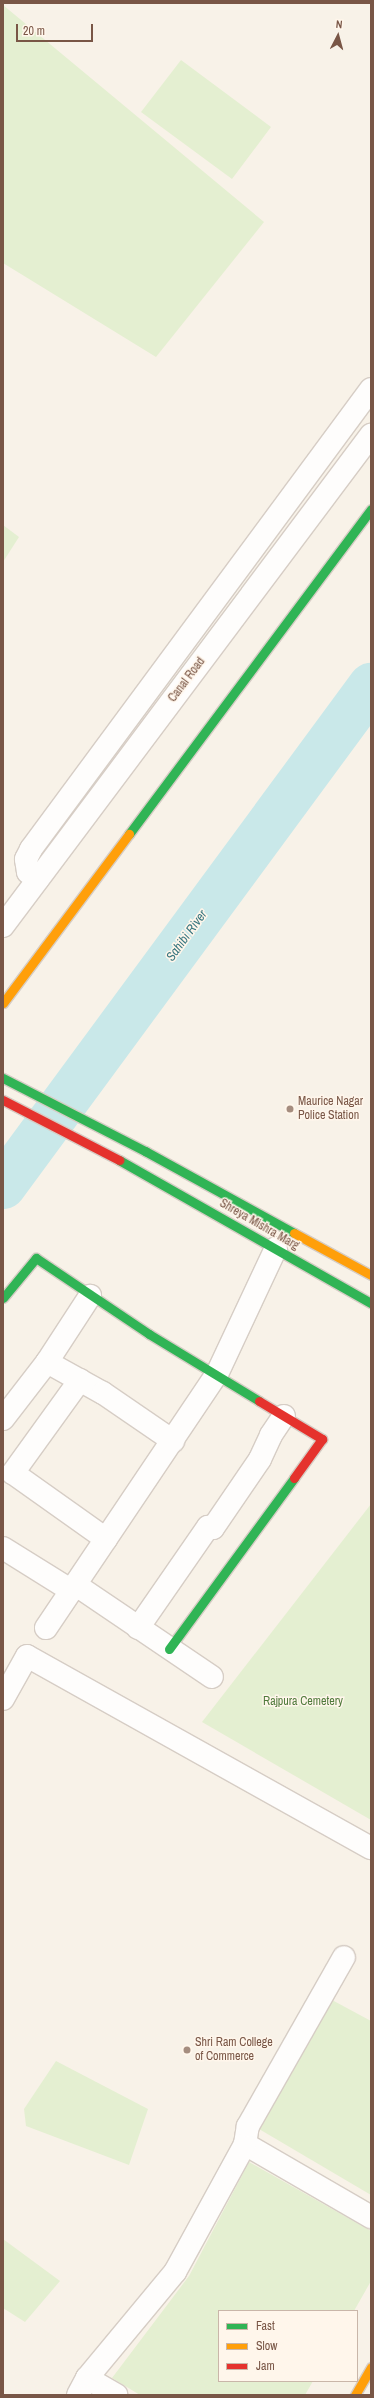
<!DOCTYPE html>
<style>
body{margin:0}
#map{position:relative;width:374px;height:2398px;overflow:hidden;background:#f8f2e8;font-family:"Archivo Narrow",sans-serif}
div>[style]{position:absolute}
.green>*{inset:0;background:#e4efd1}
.river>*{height:46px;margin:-23px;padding:0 23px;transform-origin:23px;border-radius:23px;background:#c9e8e9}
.roads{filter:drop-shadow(1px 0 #d6cdc5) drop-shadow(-1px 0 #d6cdc5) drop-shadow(0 1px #d6cdc5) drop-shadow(0 -1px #d6cdc5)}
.street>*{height:22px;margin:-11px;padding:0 11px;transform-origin:11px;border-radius:11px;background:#fefdfc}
.fast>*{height:9px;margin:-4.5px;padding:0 4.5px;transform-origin:4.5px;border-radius:4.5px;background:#30b455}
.slow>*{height:9px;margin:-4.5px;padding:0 4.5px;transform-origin:4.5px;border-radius:4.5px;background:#ff9f0a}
.jam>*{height:9px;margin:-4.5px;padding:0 4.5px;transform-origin:4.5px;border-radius:4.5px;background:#e5322d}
.dots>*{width:11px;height:11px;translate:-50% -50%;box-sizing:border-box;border:2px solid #fff6eb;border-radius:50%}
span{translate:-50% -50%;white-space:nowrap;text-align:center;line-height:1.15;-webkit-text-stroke:3px #fff6eb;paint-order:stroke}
.street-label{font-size:12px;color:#795646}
.poi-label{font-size:12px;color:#795646}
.left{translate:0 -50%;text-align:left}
.park-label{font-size:12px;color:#4f7a3b}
.water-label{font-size:13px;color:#38767f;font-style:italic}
.frame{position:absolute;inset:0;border:4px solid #795646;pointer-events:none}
.legend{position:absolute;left:218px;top:2310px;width:140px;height:72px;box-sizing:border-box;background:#fff6eb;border:1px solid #c9b6a9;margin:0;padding:5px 7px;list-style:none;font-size:12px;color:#795646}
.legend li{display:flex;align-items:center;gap:8px;height:20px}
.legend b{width:20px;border:1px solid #c9b6a9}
.north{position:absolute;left:318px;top:16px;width:40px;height:40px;-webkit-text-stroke:3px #fff6eb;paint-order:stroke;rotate:6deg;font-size:11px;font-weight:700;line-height:16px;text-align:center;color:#795646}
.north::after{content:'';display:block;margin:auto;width:14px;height:18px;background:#795646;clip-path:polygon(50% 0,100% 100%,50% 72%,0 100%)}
.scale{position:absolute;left:16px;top:24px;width:77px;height:18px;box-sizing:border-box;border:2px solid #795646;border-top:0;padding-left:5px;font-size:12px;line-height:14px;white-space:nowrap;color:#795646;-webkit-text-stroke:3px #fff6eb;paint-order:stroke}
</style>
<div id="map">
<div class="green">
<i style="clip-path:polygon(3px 5px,264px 222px,156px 357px,3px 263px)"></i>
<i style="clip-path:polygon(181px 60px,271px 127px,232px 179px,141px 112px)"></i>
<i style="clip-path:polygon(3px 525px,19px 537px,3px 562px)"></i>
<i style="clip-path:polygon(371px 1504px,371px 1820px,202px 1722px)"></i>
<i style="clip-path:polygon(332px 2000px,371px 2021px,371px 2195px,259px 2129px)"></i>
<i style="clip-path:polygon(56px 2061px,148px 2109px,129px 2165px,26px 2126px,24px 2109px)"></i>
<i style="clip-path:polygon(249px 2162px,371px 2231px,371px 2281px,354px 2311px,219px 2311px,219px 2381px,313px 2381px,305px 2395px,140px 2395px,112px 2378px,189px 2276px)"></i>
<i style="clip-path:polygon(3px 2239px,60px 2281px,25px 2322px,3px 2308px)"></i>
</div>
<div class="river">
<i style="left:3px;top:1186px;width:621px;rotate:-53.65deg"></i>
</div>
<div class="roads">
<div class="street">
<i style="left:38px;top:879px;width:12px;rotate:-145deg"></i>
<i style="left:28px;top:872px;width:13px;rotate:-99deg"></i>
<i style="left:26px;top:859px;width:11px;rotate:-63deg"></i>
<i style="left:31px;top:849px;width:572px;rotate:-53.53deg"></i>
<i style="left:3px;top:926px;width:614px;rotate:-53.15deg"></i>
<i style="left:47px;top:1362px;width:79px;rotate:-56.9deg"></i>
<i style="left:80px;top:1380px;width:115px;rotate:125.8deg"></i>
<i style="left:13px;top:1473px;width:114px;rotate:35.4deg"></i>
<i style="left:3px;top:1419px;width:72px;rotate:-52.3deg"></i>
<i style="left:47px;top:1362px;width:64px;rotate:29deg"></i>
<i style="left:103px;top:1393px;width:85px;rotate:34.4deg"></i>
<i style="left:3px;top:1548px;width:81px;rotate:31.9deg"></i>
<i style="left:76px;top:1585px;width:164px;rotate:34.1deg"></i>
<i style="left:46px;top:1628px;width:306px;rotate:-56.1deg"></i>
<i style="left:217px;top:1374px;width:139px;rotate:-64.9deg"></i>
<i style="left:138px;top:1628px;width:123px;rotate:-55.3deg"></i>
<i style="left:208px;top:1527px;width:5px;rotate:11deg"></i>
<i style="left:213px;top:1528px;width:83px;rotate:-55.7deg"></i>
<i style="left:260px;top:1459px;width:26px;rotate:-65deg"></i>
<i style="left:271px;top:1435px;width:23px;rotate:-56deg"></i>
<i style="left:3px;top:1699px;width:49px;rotate:-60.8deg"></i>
<i style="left:27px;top:1656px;width:394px;rotate:29.2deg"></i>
<i style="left:245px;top:2144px;width:146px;rotate:30.1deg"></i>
<i style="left:87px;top:2378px;width:34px;rotate:30deg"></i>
<i style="left:78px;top:2395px;width:19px;rotate:-62deg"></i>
<i style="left:87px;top:2378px;width:138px;rotate:-50.3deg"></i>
<i style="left:175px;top:2272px;width:146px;rotate:-61.3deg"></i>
<i style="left:245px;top:2144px;width:18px;rotate:-81deg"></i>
<i style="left:248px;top:2126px;width:194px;rotate:-60.4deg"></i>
</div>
<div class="fast">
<i style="left:129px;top:834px;width:405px;rotate:-53.3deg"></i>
<i style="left:3px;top:1078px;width:160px;rotate:27.2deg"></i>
<i style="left:145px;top:1151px;width:170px;rotate:28.8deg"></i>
<i style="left:119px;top:1160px;width:290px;rotate:29.6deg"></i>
<i style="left:3px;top:1298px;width:52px;rotate:-50.5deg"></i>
<i style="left:36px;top:1258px;width:136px;rotate:33.9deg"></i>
<i style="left:149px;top:1334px;width:129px;rotate:31.3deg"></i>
<i style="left:169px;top:1649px;width:212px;rotate:-53.8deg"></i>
</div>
<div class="slow">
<i style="left:3px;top:1003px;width:211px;rotate:-53.3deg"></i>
<i style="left:294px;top:1233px;width:88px;rotate:28.6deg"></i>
<i style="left:355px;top:2395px;width:32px;rotate:-60deg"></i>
</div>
<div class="jam">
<i style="left:3px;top:1100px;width:131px;rotate:27.3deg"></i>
<i style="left:259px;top:1401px;width:74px;rotate:31.1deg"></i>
<i style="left:322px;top:1439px;width:48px;rotate:125.7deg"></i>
</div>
</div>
<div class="dots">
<i style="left:290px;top:1109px;background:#a58d7f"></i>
<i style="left:187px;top:2050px;background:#a58d7f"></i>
</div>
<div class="street-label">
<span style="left:187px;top:680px;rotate:-53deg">Canal Road</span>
<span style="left:259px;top:1225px;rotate:30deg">Shreya Mishra Marg</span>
</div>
<div class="poi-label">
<span class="left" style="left:298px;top:1109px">Maurice Nagar<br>Police Station</span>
<span class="left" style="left:195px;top:2050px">Shri Ram College<br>of Commerce</span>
</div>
<div class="park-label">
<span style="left:303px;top:1702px">Rajpura Cemetery</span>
</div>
<div class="water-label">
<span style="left:187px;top:936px;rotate:-54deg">Sahibi River</span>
</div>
<div class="frame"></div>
<ul class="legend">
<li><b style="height:5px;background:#30b455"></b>Fast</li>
<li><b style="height:5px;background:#ff9f0a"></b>Slow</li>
<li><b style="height:5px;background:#e5322d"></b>Jam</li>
</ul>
<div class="north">N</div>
<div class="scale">20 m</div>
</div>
